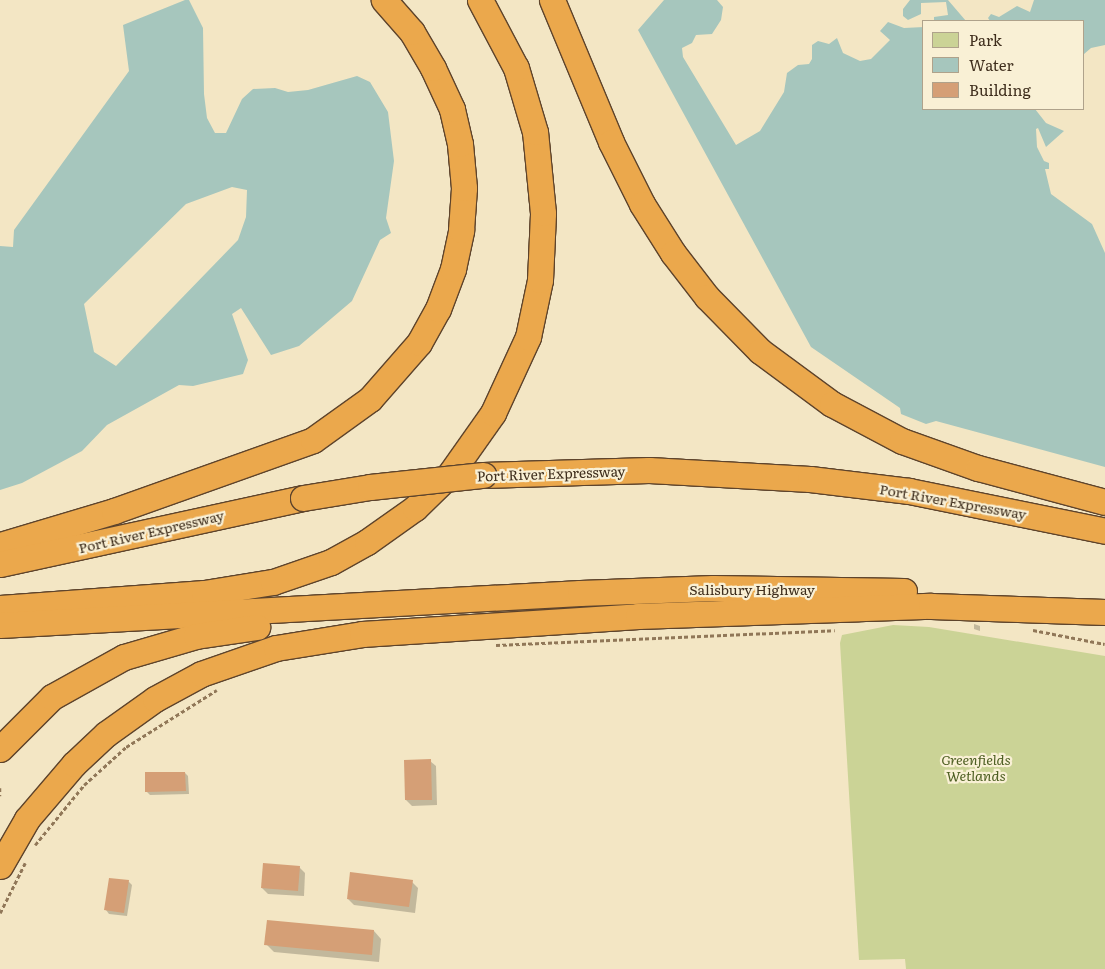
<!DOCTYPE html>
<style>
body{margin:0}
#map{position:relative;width:1105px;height:969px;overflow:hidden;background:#f3e6c4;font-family:Literata,serif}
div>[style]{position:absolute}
.green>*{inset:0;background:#cbd396}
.water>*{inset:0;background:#a6c6bd}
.shadow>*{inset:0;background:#0003}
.building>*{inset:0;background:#d59f76}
.path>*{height:2.5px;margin-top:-1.25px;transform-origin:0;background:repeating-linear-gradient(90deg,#907758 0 4px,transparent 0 6.5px)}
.roads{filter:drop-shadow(1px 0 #5e442c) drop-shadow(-1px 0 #5e442c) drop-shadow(0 1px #5e442c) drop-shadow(0 -1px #5e442c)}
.highway>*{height:25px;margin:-12.5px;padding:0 12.5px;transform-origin:12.5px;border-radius:12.5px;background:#eba84c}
.bridges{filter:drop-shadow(1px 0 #5e442c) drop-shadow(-1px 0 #5e442c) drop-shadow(0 1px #5e442c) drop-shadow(0 -1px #5e442c)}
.highway-bridge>*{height:25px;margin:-12.5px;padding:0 12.5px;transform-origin:12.5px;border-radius:12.5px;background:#eba84c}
span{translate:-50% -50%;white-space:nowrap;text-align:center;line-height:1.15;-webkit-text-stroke:4.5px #f9f0d5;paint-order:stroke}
.street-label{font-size:14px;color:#3f2e1d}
.park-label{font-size:14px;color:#4d5e22;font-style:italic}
.legend{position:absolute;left:922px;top:20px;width:162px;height:90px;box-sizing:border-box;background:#f9f0d5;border:1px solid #afa28b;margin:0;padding:6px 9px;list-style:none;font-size:15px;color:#3f2e1d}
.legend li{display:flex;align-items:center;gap:10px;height:25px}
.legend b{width:25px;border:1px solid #afa28b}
</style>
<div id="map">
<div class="green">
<i style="clip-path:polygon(893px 625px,929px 627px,1105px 656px,1105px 969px,906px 969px,905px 959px,859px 960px,840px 643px,842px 635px)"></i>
</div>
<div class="water">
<i style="clip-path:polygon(evenodd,185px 0,189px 0,203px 28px,204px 94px,207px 118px,215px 133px,226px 133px,242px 99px,253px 89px,275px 88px,288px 92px,308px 90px,357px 76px,370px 82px,388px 112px,394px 161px,386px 218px,391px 233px,380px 240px,352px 301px,299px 346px,271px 355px,241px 308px,232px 314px,248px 360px,243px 374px,193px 386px,179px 385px,107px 425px,82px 451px,22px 483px,0 490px,0 246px,13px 247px,14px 230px,129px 71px,123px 25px,185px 0,232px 187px,247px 190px,246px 217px,238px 240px,116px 366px,94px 352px,84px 304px,186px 204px,232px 187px)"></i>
<i style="clip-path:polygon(664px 0,717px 0,723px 7px,721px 20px,712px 34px,696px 35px,692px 43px,682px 48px,683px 57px,736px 145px,760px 131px,784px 92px,787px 73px,798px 65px,809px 64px,812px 59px,812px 45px,818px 41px,829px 44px,837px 38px,843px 53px,860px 61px,871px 59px,890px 40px,880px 31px,888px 22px,904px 28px,924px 27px,924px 109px,1035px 109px,1046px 123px,1064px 131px,1046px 147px,1038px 128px,1036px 129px,1037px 147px,1044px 161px,1049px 163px,1049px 169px,1045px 169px,1051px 194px,1092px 224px,1105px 253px,1105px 467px,936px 421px,926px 424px,901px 414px,900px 408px,811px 347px,638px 30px)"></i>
<i style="clip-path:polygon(910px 0,948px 0,966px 21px,934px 21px,934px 17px,948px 15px,946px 2px,921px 3px,921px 14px,908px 20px,903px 16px,903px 9px)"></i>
<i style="clip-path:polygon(1034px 0,1105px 0,1105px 45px,1091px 48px,1084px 54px,1084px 21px,990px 21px,988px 18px,991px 14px,999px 17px,1017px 6px,1030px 12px)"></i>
</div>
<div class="shadow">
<i style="clip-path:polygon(974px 624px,980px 626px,980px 631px,974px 629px)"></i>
<i style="clip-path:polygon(430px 761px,436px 766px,437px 805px,412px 806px,406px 800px)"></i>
<i style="clip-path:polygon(185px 773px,188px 776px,189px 794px,150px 795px,146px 791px)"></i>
<i style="clip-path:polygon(299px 867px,305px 873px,304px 896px,268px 894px,262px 888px)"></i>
<i style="clip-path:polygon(128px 881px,132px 885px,127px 916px,109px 914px,106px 910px)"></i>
<i style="clip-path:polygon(412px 882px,418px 888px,415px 913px,354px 905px,348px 899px)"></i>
<i style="clip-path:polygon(374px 931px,381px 939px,379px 962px,274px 952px,266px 944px)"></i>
</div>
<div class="building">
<i style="clip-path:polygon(431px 759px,432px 800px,405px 800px,404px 760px)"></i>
<i style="clip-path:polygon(145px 772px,185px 772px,186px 791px,145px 792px)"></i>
<i style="clip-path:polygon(263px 863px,300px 866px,298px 891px,261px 888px)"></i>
<i style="clip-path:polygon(350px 872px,413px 880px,409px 907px,347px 899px)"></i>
<i style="clip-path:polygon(109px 878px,129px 880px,124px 913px,104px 910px)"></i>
<i style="clip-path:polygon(267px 920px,374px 930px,372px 955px,264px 945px)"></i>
</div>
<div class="path">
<i style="left:1033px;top:630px;width:73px;rotate:11deg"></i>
<i style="left:496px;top:645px;width:339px;rotate:-2.5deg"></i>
<i style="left:0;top:788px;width:8px;rotate:90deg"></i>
<i style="left:35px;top:845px;width:77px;rotate:-50.8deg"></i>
<i style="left:84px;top:785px;width:57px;rotate:-42.1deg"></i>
<i style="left:126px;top:747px;width:107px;rotate:-32.1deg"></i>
<i style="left:0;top:913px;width:56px;rotate:-63.4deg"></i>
</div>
<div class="roads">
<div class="highway">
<i style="left:552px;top:0;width:154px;rotate:67.4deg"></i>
<i style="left:611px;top:142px;width:69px;rotate:63.4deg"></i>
<i style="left:642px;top:204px;width:58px;rotate:57.7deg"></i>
<i style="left:673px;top:253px;width:56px;rotate:52.3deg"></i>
<i style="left:707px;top:297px;width:76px;rotate:45.5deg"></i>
<i style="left:760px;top:351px;width:89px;rotate:36.4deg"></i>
<i style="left:832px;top:404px;width:79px;rotate:27.9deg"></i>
<i style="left:902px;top:441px;width:81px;rotate:19.6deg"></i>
<i style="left:978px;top:468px;width:131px;rotate:15deg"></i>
<i style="left:483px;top:475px;width:166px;rotate:-1.7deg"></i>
<i style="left:649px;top:470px;width:161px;rotate:3.2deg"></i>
<i style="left:810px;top:479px;width:100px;rotate:6.9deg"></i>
<i style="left:909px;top:491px;width:200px;rotate:11.5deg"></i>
<i style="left:0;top:545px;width:119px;rotate:-16.6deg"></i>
<i style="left:114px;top:511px;width:211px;rotate:-19.6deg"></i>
<i style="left:313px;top:440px;width:70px;rotate:-35.7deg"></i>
<i style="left:370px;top:399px;width:74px;rotate:-48.8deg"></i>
<i style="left:419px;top:343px;width:39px;rotate:-61deg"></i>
<i style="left:438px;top:309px;width:43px;rotate:-69.4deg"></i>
<i style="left:453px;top:269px;width:40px;rotate:-78deg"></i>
<i style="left:461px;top:230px;width:42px;rotate:-85.9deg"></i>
<i style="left:464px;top:188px;width:44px;rotate:-95.2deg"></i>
<i style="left:460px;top:144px;width:36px;rotate:-103deg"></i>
<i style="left:452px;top:109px;width:45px;rotate:-114.9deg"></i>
<i style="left:433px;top:68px;width:42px;rotate:-120.3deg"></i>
<i style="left:412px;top:32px;width:43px;rotate:-131.2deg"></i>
<i style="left:0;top:564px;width:310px;rotate:-12.3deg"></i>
<i style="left:0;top:608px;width:205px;rotate:-4.2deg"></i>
<i style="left:204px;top:593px;width:70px;rotate:-9.1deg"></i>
<i style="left:273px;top:582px;width:61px;rotate:-19deg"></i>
<i style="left:331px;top:562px;width:41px;rotate:-29.1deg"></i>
<i style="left:367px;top:542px;width:59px;rotate:-35.3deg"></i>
<i style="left:415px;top:508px;width:49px;rotate:-44.2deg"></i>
<i style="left:450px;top:474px;width:75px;rotate:-54.8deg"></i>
<i style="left:493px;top:413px;width:84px;rotate:-65.3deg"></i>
<i style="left:528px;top:337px;width:58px;rotate:-78.1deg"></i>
<i style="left:540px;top:280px;width:67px;rotate:-87.4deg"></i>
<i style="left:543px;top:213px;width:81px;rotate:-95.6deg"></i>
<i style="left:535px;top:132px;width:67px;rotate:-106.5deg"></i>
<i style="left:516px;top:68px;width:77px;rotate:-117.9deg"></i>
<i style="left:0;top:625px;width:581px;rotate:-3.16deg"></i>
<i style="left:580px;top:593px;width:133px;rotate:-2.2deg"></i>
<i style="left:713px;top:588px;width:191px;rotate:0.9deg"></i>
<i style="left:0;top:749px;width:74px;rotate:-45deg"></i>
<i style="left:52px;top:697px;width:82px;rotate:-29.1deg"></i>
<i style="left:124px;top:657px;width:75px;rotate:-16.3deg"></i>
<i style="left:196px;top:636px;width:62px;rotate:-8.4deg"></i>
<i style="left:0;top:866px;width:54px;rotate:-60.1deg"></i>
<i style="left:27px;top:819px;width:72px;rotate:-49.5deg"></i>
<i style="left:74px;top:764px;width:44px;rotate:-43.2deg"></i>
<i style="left:106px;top:734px;width:60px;rotate:-35.5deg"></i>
<i style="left:155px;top:699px;width:52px;rotate:-28.5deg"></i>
<i style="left:201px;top:674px;width:79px;rotate:-19.1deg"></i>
<i style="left:276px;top:648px;width:87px;rotate:-9.2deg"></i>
<i style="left:362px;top:634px;width:277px;rotate:-3.7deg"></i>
<i style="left:638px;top:616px;width:293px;rotate:-2deg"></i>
<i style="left:931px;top:606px;width:174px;rotate:2deg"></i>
</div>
</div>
<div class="bridges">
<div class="highway-bridge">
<i style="left:303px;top:498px;width:68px;rotate:-9.3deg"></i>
<i style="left:370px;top:487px;width:114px;rotate:-6.1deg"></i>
</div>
</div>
<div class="street-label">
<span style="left:551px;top:473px;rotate:-2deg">Port River Expressway</span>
<span style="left:953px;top:501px;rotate:10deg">Port River Expressway</span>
<span style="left:151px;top:531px;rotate:-13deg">Port River Expressway</span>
<span style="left:752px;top:589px">Salisbury Highway</span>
</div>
<div class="park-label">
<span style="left:976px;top:767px">Greenfields<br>Wetlands</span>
</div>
<ul class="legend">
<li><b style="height:14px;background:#cbd396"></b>Park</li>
<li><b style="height:14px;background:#a6c6bd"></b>Water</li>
<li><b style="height:14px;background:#d59f76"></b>Building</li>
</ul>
</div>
